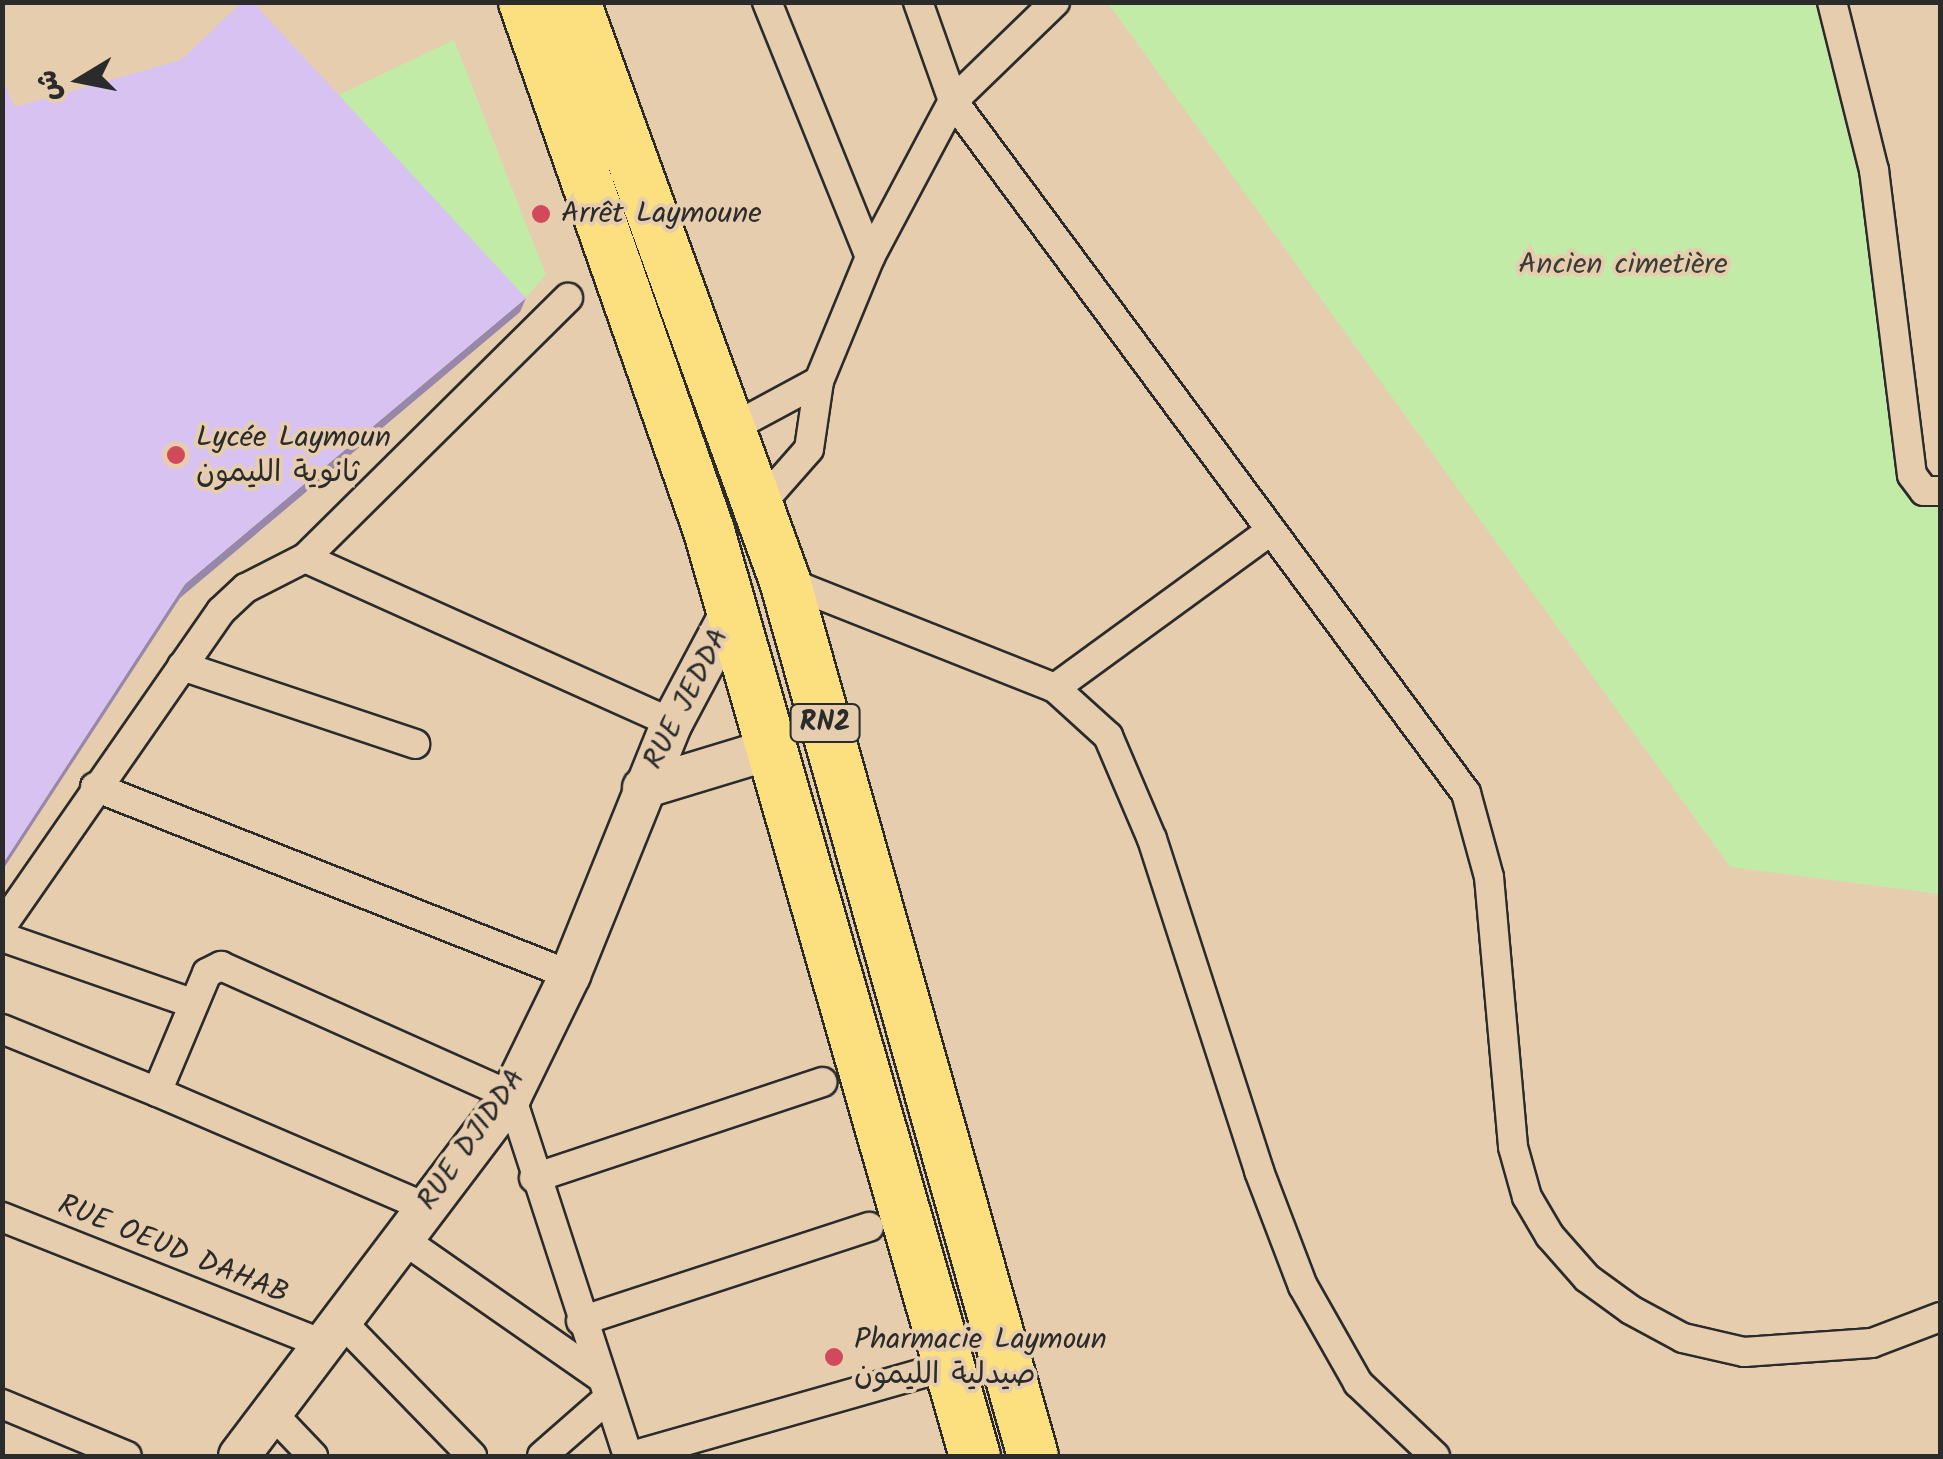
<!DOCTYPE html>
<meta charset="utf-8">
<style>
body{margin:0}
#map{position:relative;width:1943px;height:1459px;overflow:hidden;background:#e6cdae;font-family:Kalam,"Playpen Sans Arabic",sans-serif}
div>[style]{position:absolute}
.green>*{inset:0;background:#c2eba7}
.roads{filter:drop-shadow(2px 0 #2b2b2b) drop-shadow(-2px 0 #2b2b2b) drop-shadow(0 2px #2b2b2b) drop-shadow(0 -2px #2b2b2b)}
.street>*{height:28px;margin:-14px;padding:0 14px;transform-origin:14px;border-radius:14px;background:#e6cdae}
.secondary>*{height:40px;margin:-20px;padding:0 20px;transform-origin:20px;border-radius:20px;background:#e6cdae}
.highway>*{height:50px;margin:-25px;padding:0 25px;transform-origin:25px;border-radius:25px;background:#fce080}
.shaded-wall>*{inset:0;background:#9788a9}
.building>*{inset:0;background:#d8c2f2}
.dots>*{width:28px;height:28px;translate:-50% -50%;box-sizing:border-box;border:5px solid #e6cdae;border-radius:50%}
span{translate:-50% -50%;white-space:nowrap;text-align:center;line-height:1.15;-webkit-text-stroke:8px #e6cdae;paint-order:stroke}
.shield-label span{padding:2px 8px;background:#e6cdae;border:2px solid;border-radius:8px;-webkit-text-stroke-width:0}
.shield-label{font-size:28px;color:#2b2b2b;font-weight:700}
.poi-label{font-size:30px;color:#2b2b2b}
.left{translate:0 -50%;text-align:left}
.park-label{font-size:30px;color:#3a3e37}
.street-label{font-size:30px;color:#2b2b2b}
.frame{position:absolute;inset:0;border:5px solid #2b2b2b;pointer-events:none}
.north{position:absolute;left:30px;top:30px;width:100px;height:100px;-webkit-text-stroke:8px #e6cdae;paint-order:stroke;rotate:260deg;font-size:28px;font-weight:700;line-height:40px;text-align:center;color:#2b2b2b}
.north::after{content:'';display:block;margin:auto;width:35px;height:45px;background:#2b2b2b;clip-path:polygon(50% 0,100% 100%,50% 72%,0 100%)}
</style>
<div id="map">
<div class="green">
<i style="clip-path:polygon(1108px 3px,1832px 3px,1879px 175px,1909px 482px,1940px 484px,1940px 894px,1730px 867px)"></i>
<i style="clip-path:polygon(454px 40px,546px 275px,522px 302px,338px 95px)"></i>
</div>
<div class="roads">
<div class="street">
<i style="left:767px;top:2px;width:275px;rotate:68deg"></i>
<i style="left:918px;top:2px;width:105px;rotate:70.5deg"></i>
<i style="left:953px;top:101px;width:861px;rotate:53.45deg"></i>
<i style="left:1466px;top:793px;width:87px;rotate:74.7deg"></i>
<i style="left:1489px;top:877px;width:271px;rotate:84.9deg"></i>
<i style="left:1513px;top:1147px;width:52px;rotate:74.4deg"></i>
<i style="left:1527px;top:1197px;width:45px;rotate:59.5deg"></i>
<i style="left:1550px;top:1236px;width:56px;rotate:48.6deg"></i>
<i style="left:1587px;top:1278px;width:54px;rotate:36deg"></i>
<i style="left:1631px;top:1310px;width:59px;rotate:28.3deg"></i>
<i style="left:1683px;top:1338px;width:63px;rotate:12.9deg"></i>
<i style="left:1744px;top:1352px;width:128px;rotate:-4deg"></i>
<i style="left:1872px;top:1343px;width:73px;rotate:-20.9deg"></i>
<i style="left:1832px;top:2px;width:173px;rotate:76deg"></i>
<i style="left:1874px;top:170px;width:307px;rotate:82.9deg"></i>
<i style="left:1912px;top:475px;width:20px;rotate:53deg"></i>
<i style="left:1924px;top:491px;width:16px"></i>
<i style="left:730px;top:429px;width:101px;rotate:-28.3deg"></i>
<i style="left:758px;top:507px;width:77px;rotate:-48.7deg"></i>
<i style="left:809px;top:449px;width:69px;rotate:-81.6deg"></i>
<i style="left:819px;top:381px;width:134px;rotate:-67.6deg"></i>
<i style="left:870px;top:257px;width:177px;rotate:-62deg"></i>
<i style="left:953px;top:101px;width:142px;rotate:-44.1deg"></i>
<i style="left:305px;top:558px;width:402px;rotate:24.2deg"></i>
<i style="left:785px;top:581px;width:290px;rotate:21.6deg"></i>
<i style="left:1055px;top:688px;width:72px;rotate:42.2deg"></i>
<i style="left:1108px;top:736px;width:112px;rotate:66.9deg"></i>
<i style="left:1152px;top:839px;width:349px;rotate:72.1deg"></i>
<i style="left:1259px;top:1171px;width:123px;rotate:69.1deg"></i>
<i style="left:1303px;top:1286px;width:112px;rotate:60.4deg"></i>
<i style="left:1358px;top:1383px;width:106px;rotate:43.5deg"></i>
<i style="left:182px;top:666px;width:246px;rotate:18.5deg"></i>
<i style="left:1055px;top:688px;width:266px;rotate:-36.1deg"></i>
<i style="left:95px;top:787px;width:511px;rotate:21.59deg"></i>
<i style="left:2px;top:926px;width:384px;rotate:-55.2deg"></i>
<i style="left:221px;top:611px;width:34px;rotate:-43deg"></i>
<i style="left:246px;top:588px;width:66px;rotate:-27deg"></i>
<i style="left:305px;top:558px;width:370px;rotate:-44.7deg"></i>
<i style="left:2px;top:937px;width:203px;rotate:19.2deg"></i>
<i style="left:2px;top:1029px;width:167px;rotate:22.1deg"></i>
<i style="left:157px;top:1092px;width:129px;rotate:-67.2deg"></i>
<i style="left:207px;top:973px;width:16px;rotate:-27deg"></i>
<i style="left:221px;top:966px;width:318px;rotate:24.1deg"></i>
<i style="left:511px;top:1096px;width:379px;rotate:72deg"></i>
<i style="left:157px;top:1092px;width:292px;rotate:23.2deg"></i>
<i style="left:534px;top:1178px;width:304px;rotate:-18.4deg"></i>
<i style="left:2px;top:1217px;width:342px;rotate:21.6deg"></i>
<i style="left:401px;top:1238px;width:241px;rotate:34.9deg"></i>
<i style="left:339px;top:1319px;width:191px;rotate:45.8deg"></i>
<i style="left:581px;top:1321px;width:303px;rotate:-18.1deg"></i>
<i style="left:2px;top:1404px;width:135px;rotate:22.6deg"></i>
<i style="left:271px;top:1412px;width:61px;rotate:46.3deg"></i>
<i style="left:542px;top:1456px;width:88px;rotate:-41.3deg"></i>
<i style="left:632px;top:1456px;width:329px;rotate:-15.9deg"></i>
</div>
<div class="secondary">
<i style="left:643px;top:788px;width:138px;rotate:-16.9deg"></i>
<i style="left:239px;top:1456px;width:451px;rotate:-52.9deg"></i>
<i style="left:511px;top:1096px;width:135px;rotate:-64deg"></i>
<i style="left:570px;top:975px;width:272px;rotate:-68deg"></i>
<i style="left:672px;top:723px;width:128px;rotate:-62deg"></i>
</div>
<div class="highway">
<i style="left:524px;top:2px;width:560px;rotate:70.72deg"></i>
<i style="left:709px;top:531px;width:962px;rotate:73.96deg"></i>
<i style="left:575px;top:2px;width:616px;rotate:70.06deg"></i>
<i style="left:785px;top:581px;width:909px;rotate:74.18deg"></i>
</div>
</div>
<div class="shaded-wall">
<i style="clip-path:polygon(526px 298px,520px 312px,180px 598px,2px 871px,2px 865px,185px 584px)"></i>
</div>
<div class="building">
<i style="clip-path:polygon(242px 2px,253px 2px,526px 298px,185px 584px,2px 865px,2px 78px,15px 107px,181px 60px)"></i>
</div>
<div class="dots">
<i style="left:541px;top:214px;background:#d1495b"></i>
<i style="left:176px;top:455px;background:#d1495b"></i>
<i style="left:834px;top:1357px;background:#d1495b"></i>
</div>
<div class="shield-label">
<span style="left:825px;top:723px">RN2</span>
</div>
<div class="poi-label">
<span class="left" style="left:561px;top:214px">Arrêt Laymoune</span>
<span class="left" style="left:196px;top:455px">Lycée Laymoun<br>ثانوية الليمون</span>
<span class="left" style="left:854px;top:1357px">Pharmacie Laymoun<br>صيدلية الليمون</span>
</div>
<div class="park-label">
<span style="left:1623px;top:265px">Ancien cimetière</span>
</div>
<div class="street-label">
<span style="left:687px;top:699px;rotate:-63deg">RUE JEDDA</span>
<span style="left:472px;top:1140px;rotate:-55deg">RUE DJIDDA</span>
<span style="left:173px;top:1250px;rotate:22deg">RUE OEUD DAHAB</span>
</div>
<div class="frame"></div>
<div class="north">ش</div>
</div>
